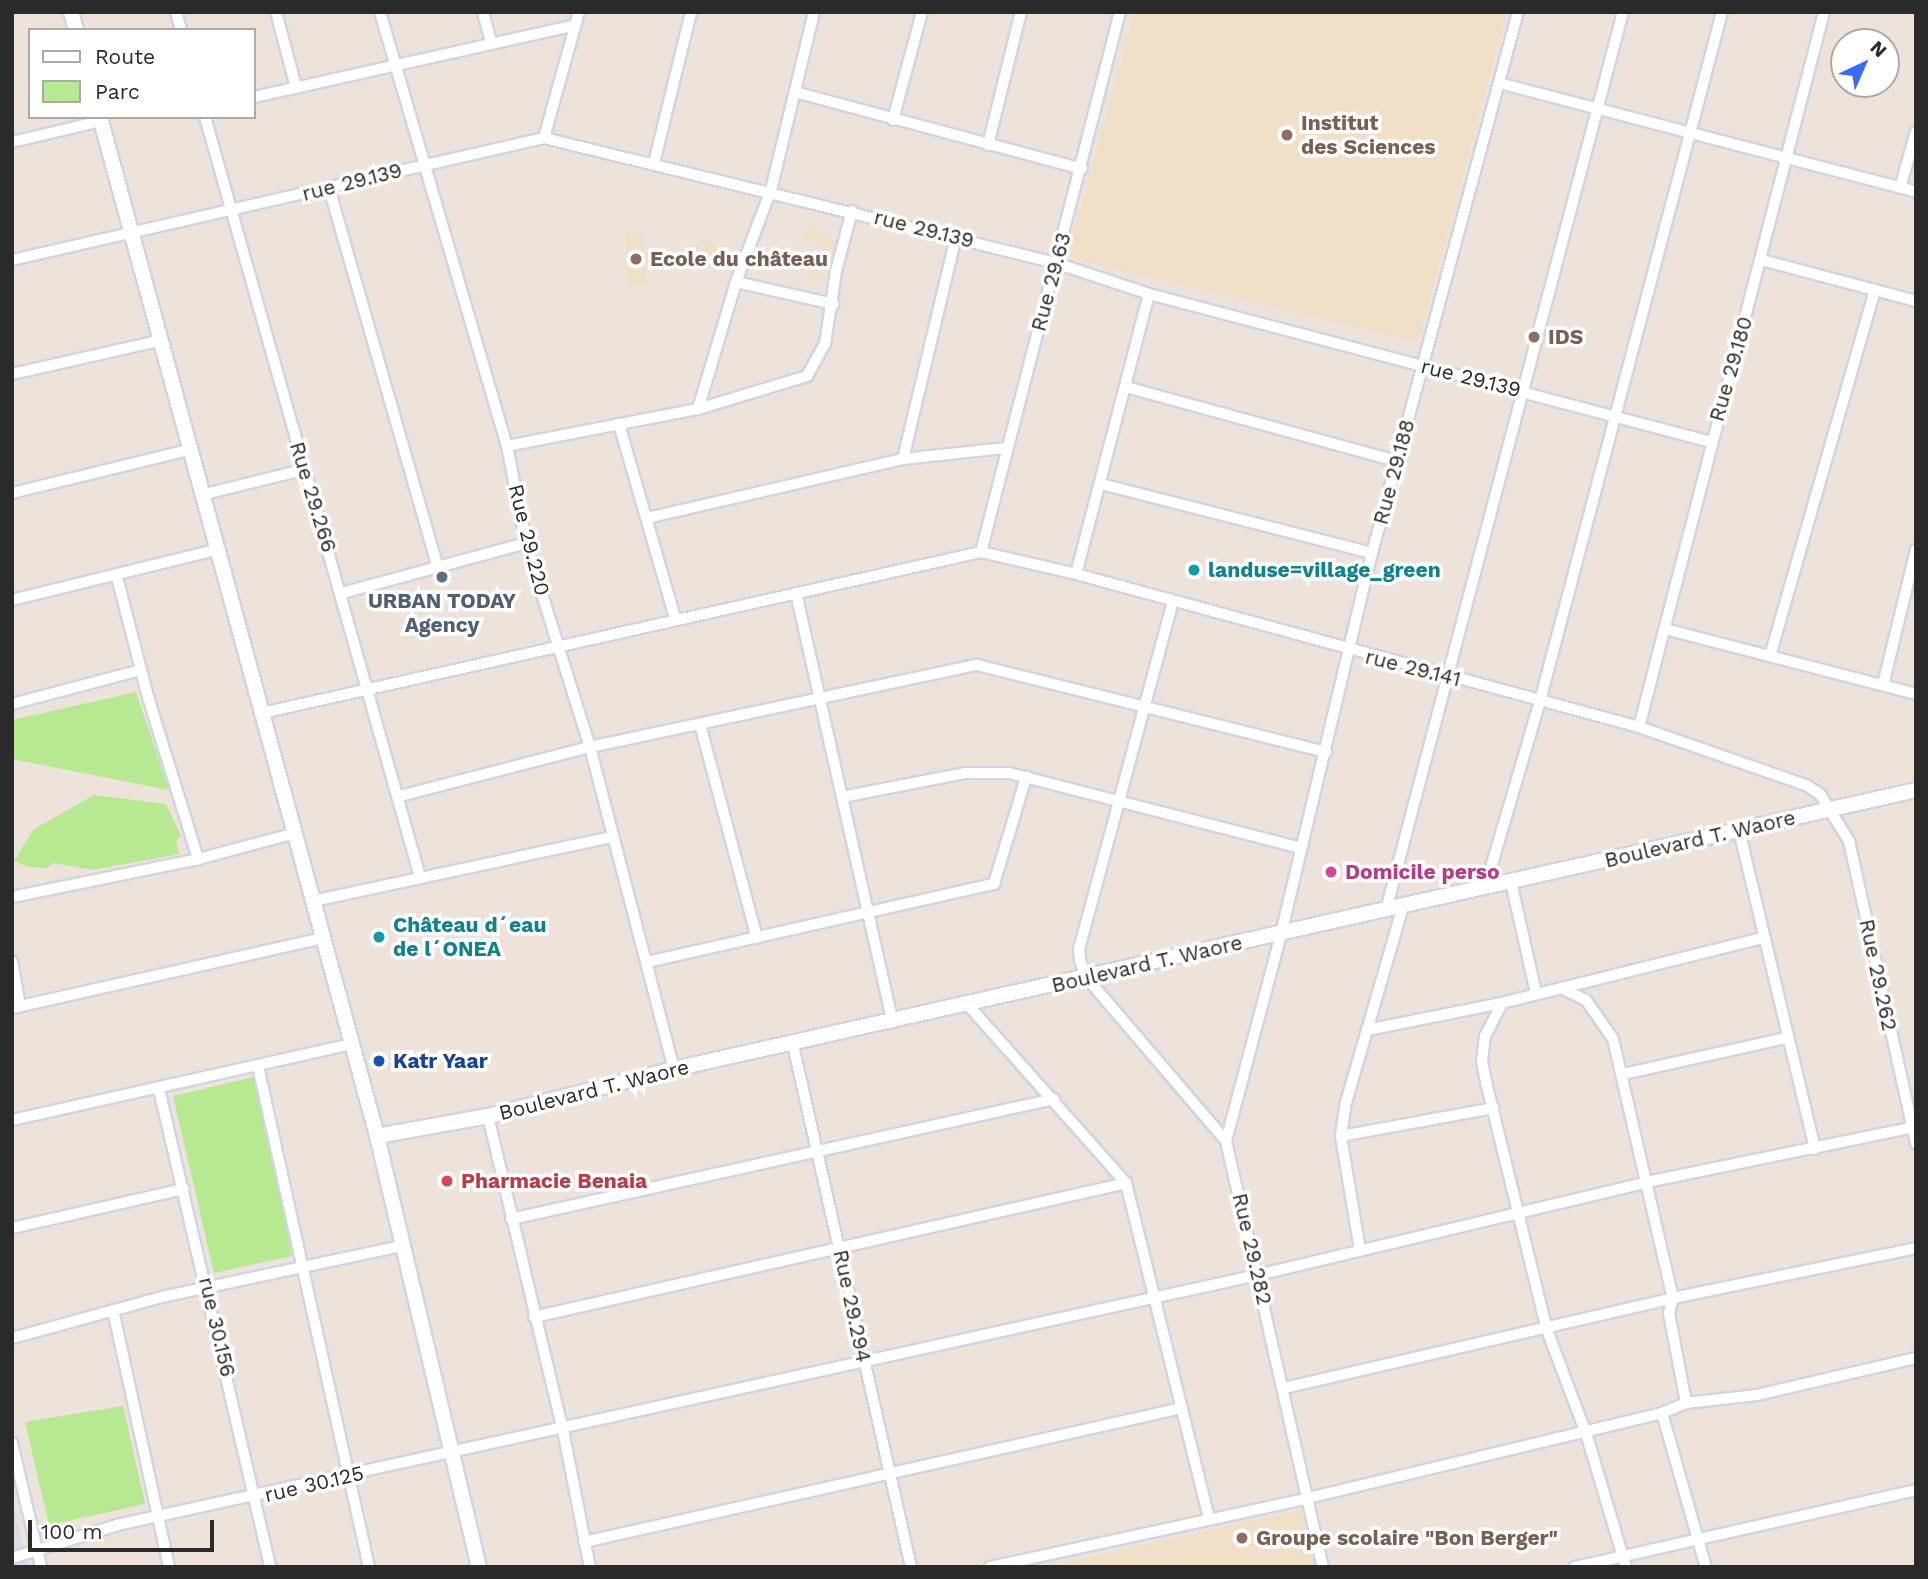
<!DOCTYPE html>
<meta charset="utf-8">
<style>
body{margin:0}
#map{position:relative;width:1928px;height:1579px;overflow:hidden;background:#ede3da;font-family:"Work Sans",sans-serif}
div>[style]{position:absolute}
.industrial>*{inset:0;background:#dddbe5}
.education>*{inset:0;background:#f0e0c8}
.green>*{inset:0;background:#b7e892}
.roads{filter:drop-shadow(2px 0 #cfd5e4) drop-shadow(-2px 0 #cfd5e4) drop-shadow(0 2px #cfd5e4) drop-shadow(0 -2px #cfd5e4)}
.minor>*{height:10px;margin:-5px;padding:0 5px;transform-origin:5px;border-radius:5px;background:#fff}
.tertiary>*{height:14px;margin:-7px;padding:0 7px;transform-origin:7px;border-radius:7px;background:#fff}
.dots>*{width:19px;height:19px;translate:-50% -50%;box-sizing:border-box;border:4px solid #fff;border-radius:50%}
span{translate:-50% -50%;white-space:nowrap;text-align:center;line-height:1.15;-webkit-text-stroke:7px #fff;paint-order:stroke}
.education-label{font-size:21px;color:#785e54;font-weight:700}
.left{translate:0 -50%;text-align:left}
.street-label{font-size:21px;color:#2a2a2a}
.culture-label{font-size:21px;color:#0d838f;font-weight:700}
.service-label{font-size:21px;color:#4e5e75;font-weight:700}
.hotel-label{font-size:21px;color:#b23c85;font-weight:700}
.transit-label{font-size:21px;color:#164399;font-weight:700}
.health-label{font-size:21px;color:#be3a42;font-weight:700}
.frame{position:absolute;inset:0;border:14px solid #2a2a2a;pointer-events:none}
.legend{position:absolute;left:28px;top:28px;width:228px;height:91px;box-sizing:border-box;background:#fff;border:2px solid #aaa;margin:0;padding:9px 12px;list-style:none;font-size:21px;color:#2a2a2a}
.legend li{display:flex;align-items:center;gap:14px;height:35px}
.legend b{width:35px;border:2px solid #aaa}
.north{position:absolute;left:1830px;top:28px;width:70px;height:70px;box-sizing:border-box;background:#fff;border:2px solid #aaa;border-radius:50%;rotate:44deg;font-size:19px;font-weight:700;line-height:28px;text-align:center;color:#2a2a2a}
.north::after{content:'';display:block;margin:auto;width:24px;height:32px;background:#356cff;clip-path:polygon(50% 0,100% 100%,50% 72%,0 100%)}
.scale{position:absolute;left:28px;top:1520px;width:186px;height:32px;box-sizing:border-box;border:4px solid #2a2a2a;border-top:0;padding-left:9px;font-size:21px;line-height:24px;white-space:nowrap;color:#2a2a2a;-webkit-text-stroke:5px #fff;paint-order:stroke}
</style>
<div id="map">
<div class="industrial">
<i style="clip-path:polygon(12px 1501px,28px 1567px,12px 1567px)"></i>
</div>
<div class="education">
<i style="clip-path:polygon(1135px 12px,1507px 12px,1418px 342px,1067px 257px)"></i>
<i style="clip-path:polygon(810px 224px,837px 244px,830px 254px,803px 234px)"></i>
<i style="clip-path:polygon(643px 233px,647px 283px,629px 285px,625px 234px)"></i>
<i style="clip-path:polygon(702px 237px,720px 247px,712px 263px,706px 260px,703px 266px,684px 255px,689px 246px,695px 249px)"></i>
<i style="clip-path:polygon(808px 252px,829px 267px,817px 282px,797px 267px)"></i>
<i style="clip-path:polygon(1302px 1510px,1315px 1567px,1049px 1567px)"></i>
</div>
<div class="green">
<i style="clip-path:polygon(136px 692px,169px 790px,12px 759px,12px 720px)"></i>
<i style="clip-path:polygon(94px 795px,166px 804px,181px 836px,176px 841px,179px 854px,93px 870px,53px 863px,46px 868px,28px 867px,14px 861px,34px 829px)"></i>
<i style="clip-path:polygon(258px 1076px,292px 1256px,214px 1273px,173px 1096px)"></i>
<i style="clip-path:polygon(123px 1406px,145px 1504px,49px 1525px,25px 1422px)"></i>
</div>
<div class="roads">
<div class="minor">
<i style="left:176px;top:12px;width:19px;rotate:74deg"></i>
<i style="left:276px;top:12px;width:78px;rotate:75.1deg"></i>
<i style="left:380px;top:12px;width:452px;rotate:73.7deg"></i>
<i style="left:507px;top:446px;width:99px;rotate:78.9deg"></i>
<i style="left:526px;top:543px;width:214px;rotate:72.6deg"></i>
<i style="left:590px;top:747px;width:333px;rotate:75.4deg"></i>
<i style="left:483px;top:12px;width:31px;rotate:75deg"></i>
<i style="left:1499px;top:83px;width:431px;rotate:14.6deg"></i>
<i style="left:795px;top:92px;width:297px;rotate:15deg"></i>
<i style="left:254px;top:97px;width:329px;rotate:-12.6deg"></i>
<i style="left:205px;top:117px;width:790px;rotate:74.2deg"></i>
<i style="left:893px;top:120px;width:112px;rotate:-75deg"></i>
<i style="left:544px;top:138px;width:131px;rotate:-74.5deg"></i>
<i style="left:12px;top:142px;width:91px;rotate:-13.3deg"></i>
<i style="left:988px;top:145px;width:137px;rotate:-76.1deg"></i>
<i style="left:654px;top:163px;width:155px;rotate:-76.2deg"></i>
<i style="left:329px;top:188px;width:394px;rotate:74deg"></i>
<i style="left:1900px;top:188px;width:58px;rotate:-74.1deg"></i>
<i style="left:12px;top:260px;width:546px;rotate:-12.92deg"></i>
<i style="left:544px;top:138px;width:527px;rotate:13.72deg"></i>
<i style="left:1056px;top:263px;width:98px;rotate:18.4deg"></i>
<i style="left:1149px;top:294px;width:581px;rotate:14.75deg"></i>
<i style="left:1762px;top:260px;width:159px;rotate:14.9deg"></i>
<i style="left:736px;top:282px;width:100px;rotate:12.7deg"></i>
<i style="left:12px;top:374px;width:151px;rotate:-12.7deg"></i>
<i style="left:1126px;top:387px;width:280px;rotate:15.3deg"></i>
<i style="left:698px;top:409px;width:114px;rotate:-16.8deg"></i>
<i style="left:807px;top:376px;width:37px;rotate:-61deg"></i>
<i style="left:825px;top:344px;width:74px;rotate:-81.4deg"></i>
<i style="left:836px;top:271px;width:62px;rotate:-75.1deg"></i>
<i style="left:619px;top:424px;width:202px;rotate:73.9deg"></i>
<i style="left:507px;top:446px;width:195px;rotate:-11deg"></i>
<i style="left:698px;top:409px;width:133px;rotate:-73.3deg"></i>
<i style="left:736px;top:282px;width:98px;rotate:-69.2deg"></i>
<i style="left:771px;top:190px;width:183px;rotate:-76.4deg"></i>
<i style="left:903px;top:459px;width:228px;rotate:-76.6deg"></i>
<i style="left:1101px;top:484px;width:280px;rotate:14.3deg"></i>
<i style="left:12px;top:493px;width:181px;rotate:-13.7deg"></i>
<i style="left:201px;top:495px;width:105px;rotate:-13.8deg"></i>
<i style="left:647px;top:518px;width:263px;rotate:-13deg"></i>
<i style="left:903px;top:459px;width:103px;rotate:-6.2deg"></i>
<i style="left:981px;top:552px;width:558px;rotate:-75.57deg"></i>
<i style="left:1076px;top:574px;width:289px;rotate:-75.4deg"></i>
<i style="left:117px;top:577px;width:124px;rotate:75.5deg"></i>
<i style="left:148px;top:697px;width:170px;rotate:72.8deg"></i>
<i style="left:342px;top:593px;width:191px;rotate:-15.2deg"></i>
<i style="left:796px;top:593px;width:440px;rotate:77.3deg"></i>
<i style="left:12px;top:600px;width:209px;rotate:-13.8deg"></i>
<i style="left:1173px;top:601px;width:360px;rotate:105.1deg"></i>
<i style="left:1079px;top:949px;width:11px;rotate:85deg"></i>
<i style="left:1080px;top:960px;width:18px;rotate:71deg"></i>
<i style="left:1086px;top:977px;width:216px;rotate:49.5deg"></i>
<i style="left:1226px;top:1141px;width:437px;rotate:77.2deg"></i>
<i style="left:1665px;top:629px;width:259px;rotate:14.5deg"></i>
<i style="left:1770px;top:656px;width:381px;rotate:-74deg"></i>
<i style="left:1883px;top:685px;width:139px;rotate:-76.3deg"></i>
<i style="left:12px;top:704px;width:133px;rotate:-14.8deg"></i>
<i style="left:262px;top:713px;width:737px;rotate:-12.62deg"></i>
<i style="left:981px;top:552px;width:98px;rotate:13deg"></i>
<i style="left:1076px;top:574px;width:583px;rotate:15.2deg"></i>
<i style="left:1639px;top:727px;width:177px;rotate:19.2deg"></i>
<i style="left:1806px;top:785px;width:17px;rotate:33deg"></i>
<i style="left:1820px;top:794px;width:55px;rotate:58.3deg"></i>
<i style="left:1849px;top:841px;width:310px;rotate:77.5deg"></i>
<i style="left:700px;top:724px;width:221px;rotate:75.1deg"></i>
<i style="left:1639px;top:727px;width:739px;rotate:-75.49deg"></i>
<i style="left:400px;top:796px;width:196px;rotate:-14.5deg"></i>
<i style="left:590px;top:747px;width:396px;rotate:-12deg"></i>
<i style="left:977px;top:665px;width:360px;rotate:14deg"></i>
<i style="left:842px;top:797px;width:126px;rotate:-11deg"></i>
<i style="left:966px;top:773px;width:43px"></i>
<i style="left:1009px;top:773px;width:302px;rotate:14.4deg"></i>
<i style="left:1739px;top:830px;width:328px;rotate:76.6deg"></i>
<i style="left:1511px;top:882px;width:114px;rotate:77.3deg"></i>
<i style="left:1485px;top:888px;width:195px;rotate:-73.6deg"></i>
<i style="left:1540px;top:701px;width:713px;rotate:-75.2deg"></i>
<i style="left:12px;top:897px;width:190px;rotate:-11.5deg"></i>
<i style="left:198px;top:859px;width:101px;rotate:-14.9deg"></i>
<i style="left:313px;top:901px;width:306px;rotate:-12.1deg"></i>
<i style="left:1386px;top:910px;width:929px;rotate:-75.22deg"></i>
<i style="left:12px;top:961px;width:46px;rotate:79.9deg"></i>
<i style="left:647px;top:962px;width:356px;rotate:-12.7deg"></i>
<i style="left:994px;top:884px;width:112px;rotate:-73.3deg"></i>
<i style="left:1561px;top:988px;width:28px;rotate:26deg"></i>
<i style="left:1586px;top:1000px;width:47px;rotate:55.3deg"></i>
<i style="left:1613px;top:1039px;width:266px;rotate:77deg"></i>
<i style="left:1673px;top:1298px;width:16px;rotate:105deg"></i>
<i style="left:1669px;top:1313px;width:92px;rotate:79.3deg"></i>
<i style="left:1502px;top:1003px;width:37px;rotate:117deg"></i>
<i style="left:1485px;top:1036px;width:25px;rotate:97deg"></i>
<i style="left:1482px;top:1061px;width:25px;rotate:79deg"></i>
<i style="left:1487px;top:1086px;width:251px;rotate:76.2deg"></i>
<i style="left:1547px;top:1330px;width:110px;rotate:69.3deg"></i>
<i style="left:1586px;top:1433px;width:140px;rotate:73.4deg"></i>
<i style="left:968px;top:1005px;width:238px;rotate:48.4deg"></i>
<i style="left:1126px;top:1183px;width:346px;rotate:76.1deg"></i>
<i style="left:12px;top:1008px;width:318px;rotate:-12.7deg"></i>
<i style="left:1367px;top:1030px;width:138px;rotate:-11.3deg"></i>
<i style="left:1502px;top:1003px;width:268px;rotate:-14deg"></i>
<i style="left:793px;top:1045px;width:535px;rotate:77.26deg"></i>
<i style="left:258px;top:1066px;width:513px;rotate:77.51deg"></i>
<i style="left:1623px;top:1074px;width:167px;rotate:-12.5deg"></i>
<i style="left:159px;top:1089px;width:491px;rotate:76.9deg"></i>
<i style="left:488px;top:1116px;width:323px;rotate:76.6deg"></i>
<i style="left:563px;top:1430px;width:140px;rotate:78.9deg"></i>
<i style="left:12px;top:1120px;width:347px;rotate:-12.6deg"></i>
<i style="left:1341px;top:1136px;width:155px;rotate:-10.4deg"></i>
<i style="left:1226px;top:1141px;width:214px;rotate:-75.1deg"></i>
<i style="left:1281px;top:934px;width:392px;rotate:-76.6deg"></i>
<i style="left:1372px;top:553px;width:560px;rotate:-74.9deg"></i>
<i style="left:511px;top:1219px;width:556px;rotate:-12.46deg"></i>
<i style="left:12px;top:1228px;width:176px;rotate:-12.8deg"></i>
<i style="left:1360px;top:1250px;width:116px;rotate:-99.5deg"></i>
<i style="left:1341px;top:1136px;width:30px;rotate:-82deg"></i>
<i style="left:1345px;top:1106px;width:208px;rotate:-73.8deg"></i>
<i style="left:113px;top:1310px;width:263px;rotate:77.7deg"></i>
<i style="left:534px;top:1317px;width:607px;rotate:-12.75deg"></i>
<i style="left:12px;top:1338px;width:160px;rotate:-15.3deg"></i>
<i style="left:166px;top:1296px;width:240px;rotate:-12deg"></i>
<i style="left:1284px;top:1388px;width:399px;rotate:-13deg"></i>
<i style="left:1673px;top:1298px;width:248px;rotate:-11.6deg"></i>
<i style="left:1662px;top:1413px;width:160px;rotate:74.1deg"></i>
<i style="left:12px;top:1443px;width:127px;rotate:76.8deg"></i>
<i style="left:584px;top:1542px;width:613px;rotate:-12.63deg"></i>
<i style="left:12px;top:1558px;width:110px;rotate:-17.4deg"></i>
<i style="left:117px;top:1525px;width:1168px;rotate:-12.36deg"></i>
<i style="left:1258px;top:1275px;width:400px;rotate:-13.4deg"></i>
<i style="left:1647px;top:1182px;width:275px;rotate:-11.6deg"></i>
<i style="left:990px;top:1567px;width:325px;rotate:-12.2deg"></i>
<i style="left:1308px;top:1498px;width:364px;rotate:-13.5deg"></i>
<i style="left:1662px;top:1413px;width:26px;rotate:-23deg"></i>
<i style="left:1686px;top:1403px;width:71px;rotate:-6.4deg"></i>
<i style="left:1757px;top:1395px;width:163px;rotate:-13.1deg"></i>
<i style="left:1575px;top:1567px;width:350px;rotate:-12.7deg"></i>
</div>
<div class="tertiary">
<i style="left:71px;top:12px;width:19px;rotate:74deg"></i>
<i style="left:100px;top:117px;width:1056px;rotate:74.79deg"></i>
<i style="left:377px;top:1136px;width:443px;rotate:76.7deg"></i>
<i style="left:377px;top:1136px;width:113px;rotate:-10.2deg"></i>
<i style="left:488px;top:1116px;width:192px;rotate:-14.2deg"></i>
<i style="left:674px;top:1069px;width:1273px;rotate:-12.66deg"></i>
</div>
</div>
<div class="dots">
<i style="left:1287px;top:135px;background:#8d6e63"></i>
<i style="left:636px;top:259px;background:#8d6e63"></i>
<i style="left:1534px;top:337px;background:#8d6e63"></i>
<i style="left:1194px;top:570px;background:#0f9aa8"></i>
<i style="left:442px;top:577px;background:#5c6f8a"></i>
<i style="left:1331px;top:872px;background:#d1479c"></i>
<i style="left:379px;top:937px;background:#0f9aa8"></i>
<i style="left:379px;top:1061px;background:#1a4fb4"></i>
<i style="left:447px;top:1181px;background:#e0444e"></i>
<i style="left:1242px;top:1538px;background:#8d6e63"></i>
</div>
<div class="education-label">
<span class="left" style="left:1301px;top:135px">Institut<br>des Sciences</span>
<span class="left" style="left:650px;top:259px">Ecole du château</span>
<span class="left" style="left:1548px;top:337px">IDS</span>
<span class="left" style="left:1256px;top:1538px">Groupe scolaire "Bon Berger"</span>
</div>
<div class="street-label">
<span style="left:352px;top:182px;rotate:-14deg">rue 29.139</span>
<span style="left:924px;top:229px;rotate:14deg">rue 29.139</span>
<span style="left:1051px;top:282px;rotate:-75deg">Rue 29.63</span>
<span style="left:1731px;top:369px;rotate:-74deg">Rue 29.180</span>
<span style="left:1471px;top:378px;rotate:14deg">rue 29.139</span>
<span style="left:1394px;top:472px;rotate:-75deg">Rue 29.188</span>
<span style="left:313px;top:497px;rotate:73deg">Rue 29.266</span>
<span style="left:529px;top:540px;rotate:76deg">Rue 29.220</span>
<span style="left:1413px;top:668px;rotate:14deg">rue 29.141</span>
<span style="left:1700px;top:839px;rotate:-13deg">Boulevard T. Waore</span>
<span style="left:1147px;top:964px;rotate:-13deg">Boulevard T. Waore</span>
<span style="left:1878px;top:975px;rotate:78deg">Rue 29.262</span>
<span style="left:594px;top:1090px;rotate:-14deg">Boulevard T. Waore</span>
<span style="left:1252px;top:1249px;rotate:77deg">Rue 29.282</span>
<span style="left:852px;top:1306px;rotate:78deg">Rue 29.294</span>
<span style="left:217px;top:1327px;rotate:77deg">rue 30.156</span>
<span style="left:314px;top:1484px;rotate:-13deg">rue 30.125</span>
</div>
<div class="culture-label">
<span class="left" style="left:1208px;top:570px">landuse=village_green</span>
<span class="left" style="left:393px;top:937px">Château d´eau<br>de l´ONEA</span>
</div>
<div class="service-label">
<span style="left:442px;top:613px">URBAN TODAY<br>Agency</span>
</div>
<div class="hotel-label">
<span class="left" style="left:1345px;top:872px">Domicile perso</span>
</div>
<div class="transit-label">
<span class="left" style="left:393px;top:1061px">Katr Yaar</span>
</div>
<div class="health-label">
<span class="left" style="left:461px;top:1181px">Pharmacie Benaia</span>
</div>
<div class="frame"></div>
<ul class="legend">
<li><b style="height:9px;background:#fff"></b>Route</li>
<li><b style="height:19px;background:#b7e892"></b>Parc</li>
</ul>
<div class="north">N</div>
<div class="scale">100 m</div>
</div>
